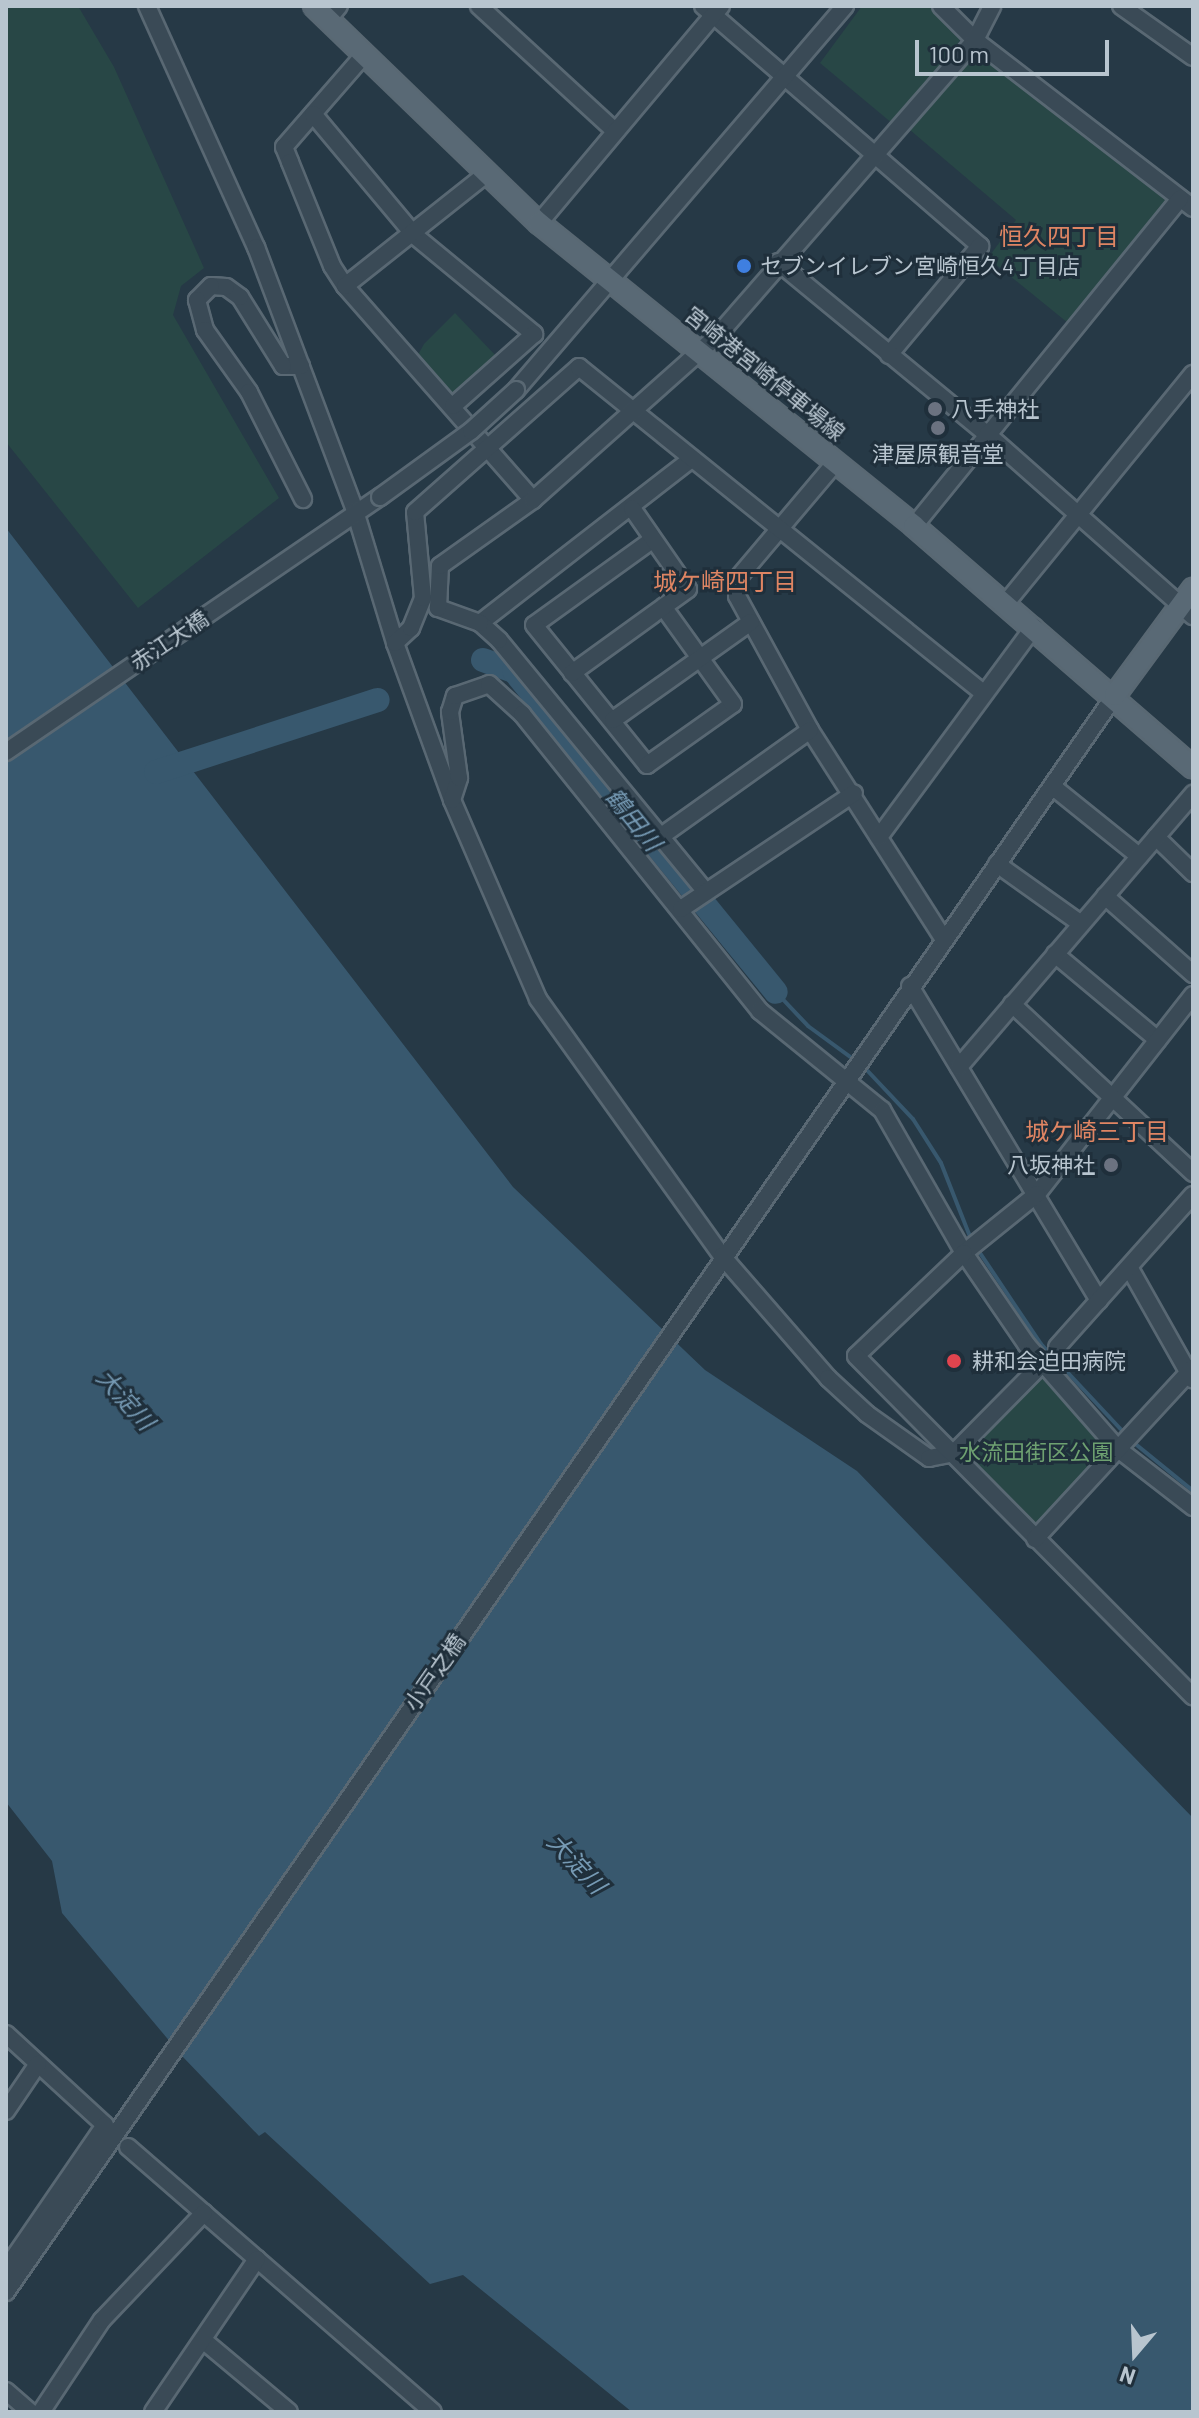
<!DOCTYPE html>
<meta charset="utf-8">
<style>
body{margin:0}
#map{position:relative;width:1199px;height:2418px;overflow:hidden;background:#263946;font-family:Barlow,"Noto Sans JP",sans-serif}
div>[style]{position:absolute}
.green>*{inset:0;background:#284746}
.water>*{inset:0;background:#38586e}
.stream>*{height:4px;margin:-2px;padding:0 2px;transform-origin:2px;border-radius:2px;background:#38586e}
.river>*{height:24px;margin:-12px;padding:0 12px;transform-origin:12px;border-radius:12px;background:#38586e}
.roads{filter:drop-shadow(2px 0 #596873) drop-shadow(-2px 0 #596873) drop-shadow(0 2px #596873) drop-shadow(0 -2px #596873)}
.minor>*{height:16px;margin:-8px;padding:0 8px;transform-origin:8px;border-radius:8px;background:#3a4a56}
.major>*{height:20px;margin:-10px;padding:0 10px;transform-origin:10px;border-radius:10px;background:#596975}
.bridges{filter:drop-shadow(2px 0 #596873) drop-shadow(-2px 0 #596873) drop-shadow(0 2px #596873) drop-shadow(0 -2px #596873)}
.minor-bridge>*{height:16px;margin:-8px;padding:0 8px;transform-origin:8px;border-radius:8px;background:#3a4a56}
.dots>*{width:22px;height:22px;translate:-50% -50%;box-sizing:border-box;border:4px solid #1f2f3b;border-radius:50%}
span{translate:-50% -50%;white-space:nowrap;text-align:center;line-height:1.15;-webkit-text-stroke:6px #1f2f3b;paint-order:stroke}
.poi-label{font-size:22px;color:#b8c5cf}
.left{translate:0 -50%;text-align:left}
.right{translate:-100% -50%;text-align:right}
.street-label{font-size:22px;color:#b8c5cf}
.park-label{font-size:22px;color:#6ea171}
.neighbourhood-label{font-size:24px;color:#df8563}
.water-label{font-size:24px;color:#769ab4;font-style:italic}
.frame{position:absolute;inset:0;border:8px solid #b8c5cf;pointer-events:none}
.north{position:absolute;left:1095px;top:2314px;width:80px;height:80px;-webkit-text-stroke:6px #1f2f3b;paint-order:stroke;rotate:199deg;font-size:22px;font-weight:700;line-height:32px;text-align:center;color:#b8c5cf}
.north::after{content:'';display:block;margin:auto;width:28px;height:36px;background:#b8c5cf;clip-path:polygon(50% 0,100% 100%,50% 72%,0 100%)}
.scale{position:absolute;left:915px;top:40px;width:194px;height:36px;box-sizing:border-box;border:4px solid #b8c5cf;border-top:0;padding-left:10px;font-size:24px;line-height:28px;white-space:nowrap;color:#b8c5cf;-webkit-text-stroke:6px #1f2f3b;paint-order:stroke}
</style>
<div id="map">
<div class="green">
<i style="clip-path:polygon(6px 6px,78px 6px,114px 67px,204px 268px,181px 286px,173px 315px,279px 498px,138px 608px,6px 442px)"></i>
<i style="clip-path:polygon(862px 6px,930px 6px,962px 38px,893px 124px,820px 63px)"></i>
<i style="clip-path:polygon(976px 54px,1170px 196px,1068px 323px,988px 258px,1016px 220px,910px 130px)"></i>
<i style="clip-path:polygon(455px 313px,498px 358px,451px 400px,415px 360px,424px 344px)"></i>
<i style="clip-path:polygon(1041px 1375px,1107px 1451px,1036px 1527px,963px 1452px)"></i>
</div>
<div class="water">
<i style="clip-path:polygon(6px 528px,513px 1187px,705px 1370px,857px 1471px,1193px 1818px,1193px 2412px,632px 2412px,463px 2275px,430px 2284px,265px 2132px,259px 2136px,182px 2056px,62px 1913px,52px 1861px,6px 1802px)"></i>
</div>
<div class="stream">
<i style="left:776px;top:992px;width:47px;rotate:46.7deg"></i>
<i style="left:808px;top:1026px;width:59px;rotate:36.1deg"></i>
<i style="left:863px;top:1066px;width:73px;rotate:46.7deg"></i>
<i style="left:913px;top:1119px;width:52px;rotate:57.5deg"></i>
<i style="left:941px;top:1163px;width:82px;rotate:68.5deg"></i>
<i style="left:976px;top:1247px;width:117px;rotate:56.2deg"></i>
<i style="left:1041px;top:1344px;width:126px;rotate:46.9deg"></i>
<i style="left:1133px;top:1442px;width:77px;rotate:39.2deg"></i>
</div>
<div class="river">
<i style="left:483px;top:660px;width:33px;rotate:20deg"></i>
<i style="left:514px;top:671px;width:414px;rotate:50.8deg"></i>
<i style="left:156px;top:772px;width:233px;rotate:-18deg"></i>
</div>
<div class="roads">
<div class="minor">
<i style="left:147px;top:6px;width:265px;rotate:65.7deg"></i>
<i style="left:256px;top:247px;width:282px;rotate:69.4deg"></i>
<i style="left:355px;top:511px;width:138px;rotate:73.1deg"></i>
<i style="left:395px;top:643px;width:167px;rotate:70deg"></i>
<i style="left:452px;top:800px;width:217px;rotate:66.6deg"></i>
<i style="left:538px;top:999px;width:316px;rotate:54.4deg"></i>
<i style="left:722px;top:1256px;width:162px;rotate:49deg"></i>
<i style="left:828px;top:1378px;width:53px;rotate:42.7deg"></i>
<i style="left:867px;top:1414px;width:76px;rotate:35.4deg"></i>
<i style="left:929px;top:1458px;width:25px;rotate:-11deg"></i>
<i style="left:954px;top:1453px;width:127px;rotate:-45.3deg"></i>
<i style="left:479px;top:6px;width:185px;rotate:42.6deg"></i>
<i style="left:703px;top:6px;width:367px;rotate:40.9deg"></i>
<i style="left:980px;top:246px;width:142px;rotate:129.9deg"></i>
<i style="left:941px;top:6px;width:48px;rotate:45deg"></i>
<i style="left:975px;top:40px;width:275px;rotate:37.6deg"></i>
<i style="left:1121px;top:6px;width:88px;rotate:35.3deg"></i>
<i style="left:328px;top:19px;width:17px;rotate:-50deg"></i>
<i style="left:364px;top:55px;width:122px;rotate:131deg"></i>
<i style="left:284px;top:147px;width:16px;rotate:68deg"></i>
<i style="left:290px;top:162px;width:112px;rotate:68deg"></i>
<i style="left:332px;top:266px;width:24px;rotate:57deg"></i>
<i style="left:345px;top:286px;width:285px;rotate:48.7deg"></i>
<i style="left:313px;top:114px;width:158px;rotate:50.1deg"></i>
<i style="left:414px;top:235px;width:156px;rotate:39.5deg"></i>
<i style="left:534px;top:334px;width:108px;rotate:138.4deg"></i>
<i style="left:539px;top:223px;width:283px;rotate:-50deg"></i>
<i style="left:778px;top:262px;width:271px;rotate:39.5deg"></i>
<i style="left:987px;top:434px;width:275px;rotate:41.5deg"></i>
<i style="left:345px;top:286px;width:179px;rotate:-38.4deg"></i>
<i style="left:301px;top:366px;width:18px;rotate:180deg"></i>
<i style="left:283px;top:366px;width:81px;rotate:-121.9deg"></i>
<i style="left:240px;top:297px;width:17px;rotate:-144deg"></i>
<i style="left:226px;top:287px;width:15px;rotate:-176deg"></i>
<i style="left:211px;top:286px;width:20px;rotate:135deg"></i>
<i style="left:197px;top:300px;width:31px;rotate:75deg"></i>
<i style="left:205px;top:330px;width:76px;rotate:54.6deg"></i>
<i style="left:249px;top:392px;width:120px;rotate:63.2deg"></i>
<i style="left:516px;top:390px;width:506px;rotate:-49.41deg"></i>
<i style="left:836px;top:462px;width:152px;rotate:130.2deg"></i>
<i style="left:738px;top:578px;width:18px;rotate:93deg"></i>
<i style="left:737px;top:596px;width:153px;rotate:61.4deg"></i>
<i style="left:810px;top:730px;width:247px;rotate:57.4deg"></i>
<i style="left:914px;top:526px;width:422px;rotate:-50.9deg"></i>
<i style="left:652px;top:540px;width:145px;rotate:144.2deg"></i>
<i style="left:534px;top:625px;width:180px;rotate:51.1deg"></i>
<i style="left:647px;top:765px;width:105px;rotate:-35.3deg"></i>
<i style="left:733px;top:704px;width:118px;rotate:-125.7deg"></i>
<i style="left:1006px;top:603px;width:296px;rotate:-50.8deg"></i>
<i style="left:480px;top:623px;width:266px;rotate:-37.8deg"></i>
<i style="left:395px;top:643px;width:22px;rotate:-43deg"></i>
<i style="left:411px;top:628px;width:32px;rotate:-68deg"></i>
<i style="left:423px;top:598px;width:86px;rotate:-95.3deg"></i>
<i style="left:415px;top:512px;width:219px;rotate:-41.5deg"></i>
<i style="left:579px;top:367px;width:518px;rotate:38.88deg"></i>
<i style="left:572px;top:673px;width:143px;rotate:-35.9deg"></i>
<i style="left:688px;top:589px;width:98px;rotate:-124.7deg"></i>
<i style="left:613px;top:720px;width:169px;rotate:-35.4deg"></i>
<i style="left:6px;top:752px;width:453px;rotate:-34.3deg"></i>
<i style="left:1052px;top:786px;width:112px;rotate:38.8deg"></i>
<i style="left:452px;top:800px;width:23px;rotate:-72deg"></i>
<i style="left:459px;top:778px;width:67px;rotate:-97.8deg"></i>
<i style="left:450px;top:712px;width:17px;rotate:-73deg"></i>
<i style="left:455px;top:696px;width:36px;rotate:-19deg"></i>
<i style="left:489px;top:684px;width:45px;rotate:42.3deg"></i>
<i style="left:522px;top:714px;width:381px;rotate:51.3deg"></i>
<i style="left:760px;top:1011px;width:157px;rotate:39.1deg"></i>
<i style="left:882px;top:1110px;width:165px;rotate:60.2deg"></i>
<i style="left:964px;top:1253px;width:112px;rotate:55.6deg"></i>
<i style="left:1027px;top:1345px;width:138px;rotate:48.8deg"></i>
<i style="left:1118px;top:1449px;width:95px;rotate:37.7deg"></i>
<i style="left:660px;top:837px;width:184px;rotate:-35.5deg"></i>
<i style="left:879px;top:837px;width:261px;rotate:-53.6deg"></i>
<i style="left:1156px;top:837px;width:52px;rotate:44.2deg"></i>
<i style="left:997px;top:864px;width:103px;rotate:35.5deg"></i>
<i style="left:706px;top:892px;width:326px;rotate:-129.4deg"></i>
<i style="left:499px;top:640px;width:25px;rotate:-138deg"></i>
<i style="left:480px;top:623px;width:45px;rotate:-160.3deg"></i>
<i style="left:438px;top:608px;width:42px;rotate:-87.3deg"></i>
<i style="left:440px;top:566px;width:114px;rotate:-35.4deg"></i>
<i style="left:533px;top:500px;width:248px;rotate:-41.7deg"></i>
<i style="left:718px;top:335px;width:391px;rotate:-48.9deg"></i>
<i style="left:975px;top:40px;width:38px;rotate:-63deg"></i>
<i style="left:1105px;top:896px;width:118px;rotate:41.6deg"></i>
<i style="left:681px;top:909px;width:208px;rotate:-33.8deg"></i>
<i style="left:1055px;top:954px;width:134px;rotate:39.9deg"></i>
<i style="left:910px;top:986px;width:367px;rotate:59deg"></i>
<i style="left:1193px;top:995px;width:253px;rotate:128.1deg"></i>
<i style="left:1037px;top:1194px;width:94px;rotate:141.1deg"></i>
<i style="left:964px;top:1253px;width:149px;rotate:136.4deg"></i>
<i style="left:856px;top:1356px;width:479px;rotate:45.3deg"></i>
<i style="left:1012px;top:1004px;width:248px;rotate:43deg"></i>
<i style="left:959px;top:1067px;width:360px;rotate:-49.4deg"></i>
<i style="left:1129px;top:1267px;width:129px;rotate:60.6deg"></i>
<i style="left:1057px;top:1347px;width:204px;rotate:-48.2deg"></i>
<i style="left:1035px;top:1539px;width:233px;rotate:-47.3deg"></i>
<i style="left:6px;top:2034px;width:134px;rotate:42.6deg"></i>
<i style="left:105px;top:2125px;width:175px;rotate:124.5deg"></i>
<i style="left:6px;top:2111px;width:57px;rotate:-55.8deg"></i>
<i style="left:128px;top:2147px;width:404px;rotate:41deg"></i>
<i style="left:6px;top:2292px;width:1944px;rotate:-55.22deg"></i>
<i style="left:203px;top:2340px;width:112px;rotate:39.9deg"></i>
<i style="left:6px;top:2391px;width:32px;rotate:41deg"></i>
<i style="left:41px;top:2412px;width:110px;rotate:-56.5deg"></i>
<i style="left:102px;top:2320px;width:148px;rotate:-46.4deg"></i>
<i style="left:153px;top:2412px;width:185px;rotate:-55.8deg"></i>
</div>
<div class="major">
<i style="left:314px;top:6px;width:313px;rotate:44deg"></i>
<i style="left:539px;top:223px;width:482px;rotate:38.9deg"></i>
<i style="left:914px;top:526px;width:369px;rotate:40.9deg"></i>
<i style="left:1115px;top:695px;width:132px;rotate:-53.7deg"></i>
</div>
</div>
<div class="bridges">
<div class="minor-bridge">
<i style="left:380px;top:497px;width:112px;rotate:-36deg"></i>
<i style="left:471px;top:431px;width:61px;rotate:-42.3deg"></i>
</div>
</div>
<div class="dots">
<i style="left:744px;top:266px;background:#3f7fe0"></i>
<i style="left:935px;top:409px;background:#6b7280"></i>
<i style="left:938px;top:428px;background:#6b7280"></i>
<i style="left:1111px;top:1165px;background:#6b7280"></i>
<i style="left:954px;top:1361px;background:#e0444e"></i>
</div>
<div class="poi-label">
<span class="left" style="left:760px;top:266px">セブンイレブン宮崎恒久4丁目店</span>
<span class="left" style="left:951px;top:409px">八手神社</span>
<span style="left:938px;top:454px">津屋原観音堂</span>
<span class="right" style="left:1095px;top:1165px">八坂神社</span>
<span class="left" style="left:972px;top:1361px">耕和会迫田病院</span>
</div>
<div class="street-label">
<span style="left:765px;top:373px;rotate:39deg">宮崎港宮崎停車場線</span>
<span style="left:169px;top:640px;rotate:-34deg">赤江大橋</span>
<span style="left:434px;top:1672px;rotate:-55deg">小戸之橋</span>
</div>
<div class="park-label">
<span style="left:1036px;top:1452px">水流田街区公園</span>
</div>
<div class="neighbourhood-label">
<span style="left:1059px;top:236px">恒久四丁目</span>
<span style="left:725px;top:581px">城ケ崎四丁目</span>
<span style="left:1097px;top:1131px">城ケ崎三丁目</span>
</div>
<div class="water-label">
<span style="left:634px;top:819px;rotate:51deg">鶴田川</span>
<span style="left:126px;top:1399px;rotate:48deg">大淀川</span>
<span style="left:577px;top:1863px;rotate:47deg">大淀川</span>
</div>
<div class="frame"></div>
<div class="north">N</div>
<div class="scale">100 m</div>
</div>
